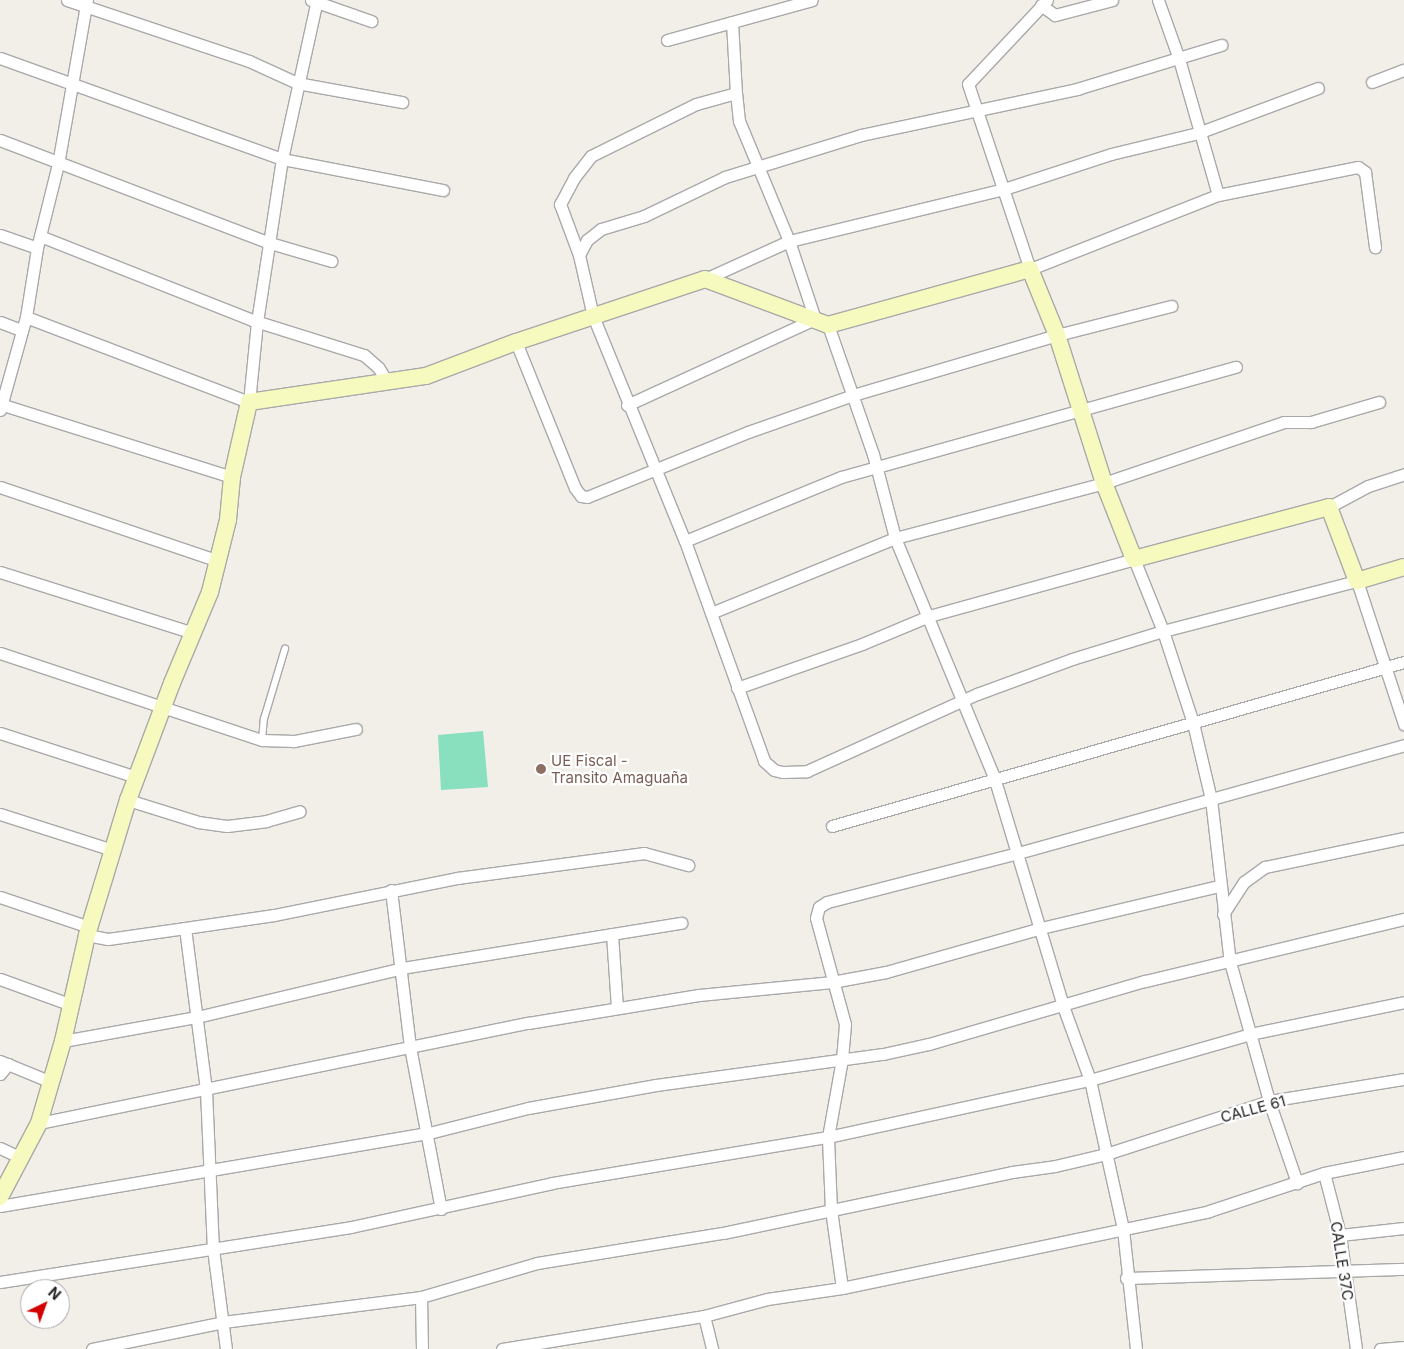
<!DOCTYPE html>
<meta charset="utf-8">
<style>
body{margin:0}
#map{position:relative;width:1404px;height:1349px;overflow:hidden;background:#f2efe9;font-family:Inter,sans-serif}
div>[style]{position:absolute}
.pitch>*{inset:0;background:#88e0be}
.roads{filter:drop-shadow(1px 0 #a9a9a9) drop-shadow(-1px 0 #a9a9a9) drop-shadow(0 1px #a9a9a9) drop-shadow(0 -1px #a9a9a9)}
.lane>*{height:5.5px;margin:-2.75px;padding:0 2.75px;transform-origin:2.75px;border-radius:2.75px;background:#fff}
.street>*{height:11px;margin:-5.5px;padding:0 5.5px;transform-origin:5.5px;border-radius:5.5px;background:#fff}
.secondary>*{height:16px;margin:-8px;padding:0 8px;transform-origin:8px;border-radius:8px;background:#f7fabf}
.dots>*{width:14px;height:14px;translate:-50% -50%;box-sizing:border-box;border:2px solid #fff;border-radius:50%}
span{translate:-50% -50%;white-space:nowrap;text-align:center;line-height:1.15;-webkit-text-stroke:4.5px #fff;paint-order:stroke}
.education-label{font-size:15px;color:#785e54}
.left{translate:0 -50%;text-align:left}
.street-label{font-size:15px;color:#222}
.north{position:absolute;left:20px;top:1279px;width:50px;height:50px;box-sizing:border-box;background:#fff;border:1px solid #a7a7a7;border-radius:50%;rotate:42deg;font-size:14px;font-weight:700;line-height:20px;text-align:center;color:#222}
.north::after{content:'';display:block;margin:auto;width:18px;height:22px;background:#d40000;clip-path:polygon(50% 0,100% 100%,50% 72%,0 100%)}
</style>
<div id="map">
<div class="pitch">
<i style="clip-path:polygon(483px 731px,488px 787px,441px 790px,438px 735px)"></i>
</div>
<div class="roads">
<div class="lane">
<i style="left:262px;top:740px;width:21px;rotate:-85deg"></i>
<i style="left:264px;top:719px;width:73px;rotate:-73.3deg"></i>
</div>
<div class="street">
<i style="left:67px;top:0;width:192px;rotate:18.5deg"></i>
<i style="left:249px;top:61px;width:53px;rotate:24.6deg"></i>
<i style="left:297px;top:83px;width:107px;rotate:10.3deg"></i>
<i style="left:311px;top:0;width:64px;rotate:19.3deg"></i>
<i style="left:1047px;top:0;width:115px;rotate:133.2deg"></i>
<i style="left:968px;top:84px;width:195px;rotate:71.5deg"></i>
<i style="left:1030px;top:269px;width:202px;rotate:-21.5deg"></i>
<i style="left:1218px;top:195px;width:143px;rotate:-11.3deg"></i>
<i style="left:1358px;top:167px;width:9px;rotate:36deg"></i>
<i style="left:1365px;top:172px;width:76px;rotate:82.4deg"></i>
<i style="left:1158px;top:0;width:63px;rotate:70.4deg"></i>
<i style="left:1179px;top:59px;width:141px;rotate:74deg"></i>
<i style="left:1041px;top:5px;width:17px;rotate:36deg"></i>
<i style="left:1055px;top:15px;width:59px;rotate:-14.7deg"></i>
<i style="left:732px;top:22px;width:71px;rotate:86.8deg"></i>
<i style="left:736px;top:93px;width:41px;rotate:164.6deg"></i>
<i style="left:696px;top:104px;width:117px;rotate:153.7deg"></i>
<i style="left:591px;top:156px;width:28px;rotate:128deg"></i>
<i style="left:574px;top:178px;width:30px;rotate:118deg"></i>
<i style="left:560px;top:204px;width:54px;rotate:69.6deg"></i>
<i style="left:579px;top:255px;width:63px;rotate:77.1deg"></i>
<i style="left:593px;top:316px;width:243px;rotate:67.8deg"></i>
<i style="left:685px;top:541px;width:234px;rotate:70.2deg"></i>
<i style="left:764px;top:761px;width:13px;rotate:42deg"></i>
<i style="left:774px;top:770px;width:9px;rotate:13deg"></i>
<i style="left:783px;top:772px;width:24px;rotate:-2deg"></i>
<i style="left:807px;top:771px;width:187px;rotate:-24.4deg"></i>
<i style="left:977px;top:694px;width:101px;rotate:-20.2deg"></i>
<i style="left:1072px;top:659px;width:95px;rotate:-17.1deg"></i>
<i style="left:1163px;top:631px;width:200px;rotate:-14.5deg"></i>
<i style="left:1357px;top:581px;width:151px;rotate:71.8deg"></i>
<i style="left:667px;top:40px;width:150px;rotate:-15.4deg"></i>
<i style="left:0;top:58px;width:300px;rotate:19.7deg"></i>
<i style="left:282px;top:159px;width:164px;rotate:10.9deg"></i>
<i style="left:1372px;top:82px;width:34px;rotate:-21deg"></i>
<i style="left:0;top:140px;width:289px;rotate:20.9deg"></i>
<i style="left:270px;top:243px;width:64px;rotate:16.4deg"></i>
<i style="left:0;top:235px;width:39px;rotate:19deg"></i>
<i style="left:40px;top:236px;width:228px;rotate:21.6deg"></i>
<i style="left:252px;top:320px;width:117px;rotate:17.4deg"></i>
<i style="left:364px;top:355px;width:18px;rotate:41deg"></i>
<i style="left:378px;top:367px;width:19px;rotate:58deg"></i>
<i style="left:579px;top:255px;width:17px;rotate:-62deg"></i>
<i style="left:587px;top:240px;width:18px;rotate:-38deg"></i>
<i style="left:601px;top:229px;width:45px;rotate:-16.8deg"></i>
<i style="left:644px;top:216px;width:90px;rotate:-25.7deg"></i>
<i style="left:725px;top:177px;width:142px;rotate:-17.2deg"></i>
<i style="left:861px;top:135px;width:221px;rotate:-12deg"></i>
<i style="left:1077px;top:89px;width:151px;rotate:-17deg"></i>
<i style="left:705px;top:279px;width:92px;rotate:-24.3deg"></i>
<i style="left:789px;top:241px;width:221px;rotate:-13.6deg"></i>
<i style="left:1004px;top:189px;width:113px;rotate:-18.1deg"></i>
<i style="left:1111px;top:154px;width:89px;rotate:-13.6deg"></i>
<i style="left:1198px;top:133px;width:128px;rotate:-20.6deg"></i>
<i style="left:26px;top:317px;width:239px;rotate:20.9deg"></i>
<i style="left:249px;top:402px;width:80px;rotate:-84.3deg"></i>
<i style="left:257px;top:322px;width:165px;rotate:-81.3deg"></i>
<i style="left:282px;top:159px;width:163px;rotate:-77.6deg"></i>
<i style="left:0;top:322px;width:22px;rotate:21deg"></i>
<i style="left:828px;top:325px;width:137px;rotate:70.8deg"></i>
<i style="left:873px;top:454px;width:87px;rotate:75.3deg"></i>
<i style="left:895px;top:538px;width:259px;rotate:67.5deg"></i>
<i style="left:994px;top:777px;width:239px;rotate:73.2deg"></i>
<i style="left:1063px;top:1006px;width:79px;rotate:70deg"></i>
<i style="left:1090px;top:1080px;width:153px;rotate:77.5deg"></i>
<i style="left:1123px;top:1229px;width:121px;rotate:83.8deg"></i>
<i style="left:516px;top:342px;width:157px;rotate:68deg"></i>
<i style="left:575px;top:488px;width:10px;rotate:53deg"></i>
<i style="left:581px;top:496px;width:6px;rotate:9deg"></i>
<i style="left:587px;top:497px;width:174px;rotate:-22deg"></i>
<i style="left:748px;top:432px;width:111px;rotate:-19.4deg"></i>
<i style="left:853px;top:395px;width:213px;rotate:-16.4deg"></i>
<i style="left:1057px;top:335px;width:118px;rotate:-14.3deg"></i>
<i style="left:0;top:404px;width:243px;rotate:17.5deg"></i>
<i style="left:627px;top:405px;width:207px;rotate:-24.6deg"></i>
<i style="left:815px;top:319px;width:82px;rotate:-108.4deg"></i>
<i style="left:789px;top:241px;width:130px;rotate:-112.6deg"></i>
<i style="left:739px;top:121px;width:28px;rotate:-96deg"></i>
<i style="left:0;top:410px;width:97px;rotate:-74.4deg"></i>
<i style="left:26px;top:317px;width:70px;rotate:-80.9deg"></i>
<i style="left:37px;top:248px;width:87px;rotate:-76deg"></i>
<i style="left:58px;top:164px;width:167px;rotate:-80deg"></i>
<i style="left:0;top:487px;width:230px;rotate:18.7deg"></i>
<i style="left:1329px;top:507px;width:44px;rotate:-28.3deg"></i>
<i style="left:1368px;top:486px;width:38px;rotate:-18deg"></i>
<i style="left:685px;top:541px;width:169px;rotate:-22.3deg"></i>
<i style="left:841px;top:477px;width:410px;rotate:-15.6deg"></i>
<i style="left:0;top:572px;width:202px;rotate:17.5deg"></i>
<i style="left:711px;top:613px;width:199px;rotate:-22.2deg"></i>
<i style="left:895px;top:538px;width:216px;rotate:-14.7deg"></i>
<i style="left:1104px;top:483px;width:190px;rotate:-18.7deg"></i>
<i style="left:1284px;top:422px;width:27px"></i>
<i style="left:1311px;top:422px;width:71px;rotate:-16.4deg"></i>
<i style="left:0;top:653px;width:276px;rotate:18.4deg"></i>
<i style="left:262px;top:740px;width:32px;rotate:2deg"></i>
<i style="left:294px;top:741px;width:63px;rotate:-11deg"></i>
<i style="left:737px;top:688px;width:133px;rotate:-19.4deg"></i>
<i style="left:862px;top:644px;width:73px;rotate:-22.7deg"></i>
<i style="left:929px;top:616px;width:213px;rotate:-15.5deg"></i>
<i style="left:1134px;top:559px;width:78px;rotate:68.1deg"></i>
<i style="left:1163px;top:631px;width:97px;rotate:71.9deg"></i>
<i style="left:1193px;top:723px;width:78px;rotate:76.7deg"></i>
<i style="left:1211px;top:799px;width:164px;rotate:83.4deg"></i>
<i style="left:1230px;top:962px;width:144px;rotate:74.3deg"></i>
<i style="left:1269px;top:1101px;width:87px;rotate:71.1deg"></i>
<i style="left:0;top:733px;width:143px;rotate:17.9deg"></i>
<i style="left:128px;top:800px;width:73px;rotate:17.4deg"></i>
<i style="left:198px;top:822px;width:29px;rotate:8deg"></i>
<i style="left:227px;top:826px;width:39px;rotate:-7deg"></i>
<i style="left:266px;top:821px;width:35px;rotate:-16deg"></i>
<i style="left:0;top:814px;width:119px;rotate:17.7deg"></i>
<i style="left:832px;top:826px;width:595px;rotate:-16deg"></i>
<i style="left:391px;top:890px;width:158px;rotate:83.1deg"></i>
<i style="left:410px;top:1047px;width:165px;rotate:79.2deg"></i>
<i style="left:0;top:897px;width:94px;rotate:18.6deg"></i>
<i style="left:1223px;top:914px;width:38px;rotate:-57deg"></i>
<i style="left:1244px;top:882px;width:26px;rotate:-36deg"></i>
<i style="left:1265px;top:867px;width:142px;rotate:-11.8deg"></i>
<i style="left:185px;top:928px;width:163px;rotate:82.6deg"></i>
<i style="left:206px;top:1090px;width:159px;rotate:87.5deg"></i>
<i style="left:213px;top:1249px;width:101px;rotate:82.6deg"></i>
<i style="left:612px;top:934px;width:73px;rotate:86.1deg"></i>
<i style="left:87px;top:935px;width:21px;rotate:11deg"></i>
<i style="left:108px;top:939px;width:78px;rotate:-8.1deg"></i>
<i style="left:185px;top:928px;width:90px;rotate:-8.3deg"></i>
<i style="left:274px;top:915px;width:187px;rotate:-11.4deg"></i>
<i style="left:457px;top:878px;width:189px;rotate:-7.6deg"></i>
<i style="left:644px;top:853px;width:46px;rotate:15.3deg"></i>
<i style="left:0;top:979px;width:77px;rotate:19.9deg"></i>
<i style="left:63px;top:1041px;width:136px;rotate:-10.2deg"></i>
<i style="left:197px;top:1017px;width:211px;rotate:-13.4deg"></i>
<i style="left:402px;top:968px;width:283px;rotate:-9.2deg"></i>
<i style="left:0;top:1061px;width:55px;rotate:22.4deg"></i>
<i style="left:0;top:1074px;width:13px;rotate:-51deg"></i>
<i style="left:39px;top:1123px;width:499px;rotate:-11.6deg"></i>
<i style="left:528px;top:1023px;width:173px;rotate:-9.3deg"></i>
<i style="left:699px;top:995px;width:134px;rotate:-5.6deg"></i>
<i style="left:832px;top:982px;width:55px;rotate:-10.5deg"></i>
<i style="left:886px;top:972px;width:161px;rotate:-15.8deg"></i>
<i style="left:1041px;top:928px;width:183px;rotate:-13.3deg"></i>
<i style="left:0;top:1148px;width:21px;rotate:25deg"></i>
<i style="left:1324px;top:1173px;width:64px;rotate:75.5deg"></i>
<i style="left:1340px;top:1235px;width:115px;rotate:82deg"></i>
<i style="left:0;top:1206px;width:435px;rotate:-9.7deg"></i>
<i style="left:429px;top:1133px;width:102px;rotate:-14.2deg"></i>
<i style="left:528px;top:1108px;width:130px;rotate:-10.2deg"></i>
<i style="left:656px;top:1085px;width:229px;rotate:-7.8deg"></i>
<i style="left:883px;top:1054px;width:47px;rotate:-12.3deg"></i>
<i style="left:929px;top:1044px;width:225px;rotate:-16.3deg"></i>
<i style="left:1145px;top:981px;width:266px;rotate:-13.5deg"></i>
<i style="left:1340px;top:1235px;width:64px;rotate:-6.2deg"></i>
<i style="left:1126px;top:1278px;width:278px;rotate:-1.9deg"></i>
<i style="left:0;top:1282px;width:355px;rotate:-8.9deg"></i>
<i style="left:351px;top:1227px;width:206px;rotate:-12.3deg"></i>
<i style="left:552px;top:1183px;width:280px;rotate:-9.5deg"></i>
<i style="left:828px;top:1137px;width:268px;rotate:-12.3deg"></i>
<i style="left:1090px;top:1080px;width:166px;rotate:-16deg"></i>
<i style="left:1250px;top:1034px;width:157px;rotate:-11.7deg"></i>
<i style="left:842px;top:1288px;width:79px;rotate:-98deg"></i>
<i style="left:831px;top:1210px;width:73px;rotate:-92.4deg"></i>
<i style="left:828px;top:1137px;width:79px;rotate:-79.8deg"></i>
<i style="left:842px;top:1059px;width:35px;rotate:-85deg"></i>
<i style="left:845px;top:1024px;width:110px;rotate:-105.3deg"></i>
<i style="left:816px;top:918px;width:11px;rotate:-75deg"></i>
<i style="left:819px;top:907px;width:9px;rotate:-32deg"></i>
<i style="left:827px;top:902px;width:197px;rotate:-14.4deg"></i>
<i style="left:1018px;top:853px;width:401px;rotate:-15.6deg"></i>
<i style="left:421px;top:1297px;width:52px;rotate:88.9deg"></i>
<i style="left:704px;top:1316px;width:34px;rotate:76deg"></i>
<i style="left:92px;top:1349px;width:134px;rotate:-11.6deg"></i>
<i style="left:223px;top:1322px;width:200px;rotate:-7.2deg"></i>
<i style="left:421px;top:1297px;width:121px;rotate:-16.3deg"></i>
<i style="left:537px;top:1263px;width:188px;rotate:-9.2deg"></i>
<i style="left:723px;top:1233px;width:295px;rotate:-11.9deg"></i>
<i style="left:1012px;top:1172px;width:43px;rotate:-7.9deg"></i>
<i style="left:1055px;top:1166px;width:52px;rotate:-13.2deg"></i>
<i style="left:1106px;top:1154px;width:171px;rotate:-18deg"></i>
<i style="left:1269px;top:1101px;width:137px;rotate:-9.3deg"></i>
<i style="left:502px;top:1349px;width:205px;rotate:-9.3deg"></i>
<i style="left:704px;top:1316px;width:65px;rotate:-15.1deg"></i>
<i style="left:767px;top:1299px;width:76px;rotate:-8.3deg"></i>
<i style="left:842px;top:1288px;width:375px;rotate:-11.8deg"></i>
<i style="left:1209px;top:1211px;width:121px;rotate:-18.3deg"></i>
<i style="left:1324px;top:1173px;width:82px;rotate:-11.3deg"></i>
<i style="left:1380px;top:1349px;width:24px;rotate:-5deg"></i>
</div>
<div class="secondary">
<i style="left:0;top:1197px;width:84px;rotate:-62.2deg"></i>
<i style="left:39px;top:1123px;width:85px;rotate:-73.7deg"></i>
<i style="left:63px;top:1041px;width:109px;rotate:-77.2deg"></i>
<i style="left:87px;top:935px;width:141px;rotate:-73.1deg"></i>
<i style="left:128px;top:800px;width:125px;rotate:-69.4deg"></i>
<i style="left:172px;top:683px;width:99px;rotate:-67.3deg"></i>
<i style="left:210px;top:592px;width:74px;rotate:-76deg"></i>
<i style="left:228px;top:520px;width:43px;rotate:-84.7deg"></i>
<i style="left:232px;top:477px;width:77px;rotate:-77.2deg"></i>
<i style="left:249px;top:402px;width:179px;rotate:-8.4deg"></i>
<i style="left:426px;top:376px;width:96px;rotate:-20.7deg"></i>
<i style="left:516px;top:342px;width:199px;rotate:-18.4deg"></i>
<i style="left:705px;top:279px;width:131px;rotate:20.5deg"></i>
<i style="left:828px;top:325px;width:210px;rotate:-15.5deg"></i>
<i style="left:1030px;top:269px;width:71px;rotate:67.8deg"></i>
<i style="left:1057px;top:335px;width:155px;rotate:72.4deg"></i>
<i style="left:1104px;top:483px;width:82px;rotate:68.5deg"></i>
<i style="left:1134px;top:559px;width:202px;rotate:-14.9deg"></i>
<i style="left:1329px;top:507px;width:79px;rotate:69.3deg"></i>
<i style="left:1357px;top:581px;width:49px;rotate:-16.6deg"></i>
</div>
</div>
<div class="dots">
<i style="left:541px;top:769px;background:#8d6e63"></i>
</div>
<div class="education-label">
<span class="left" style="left:551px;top:769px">UE Fiscal -<br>Transito Amaguaña</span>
</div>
<div class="street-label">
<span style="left:1253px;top:1109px;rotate:-15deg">CALLE 61</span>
<span style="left:1342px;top:1261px;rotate:81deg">CALLE 37C</span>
</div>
<div class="north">N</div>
</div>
